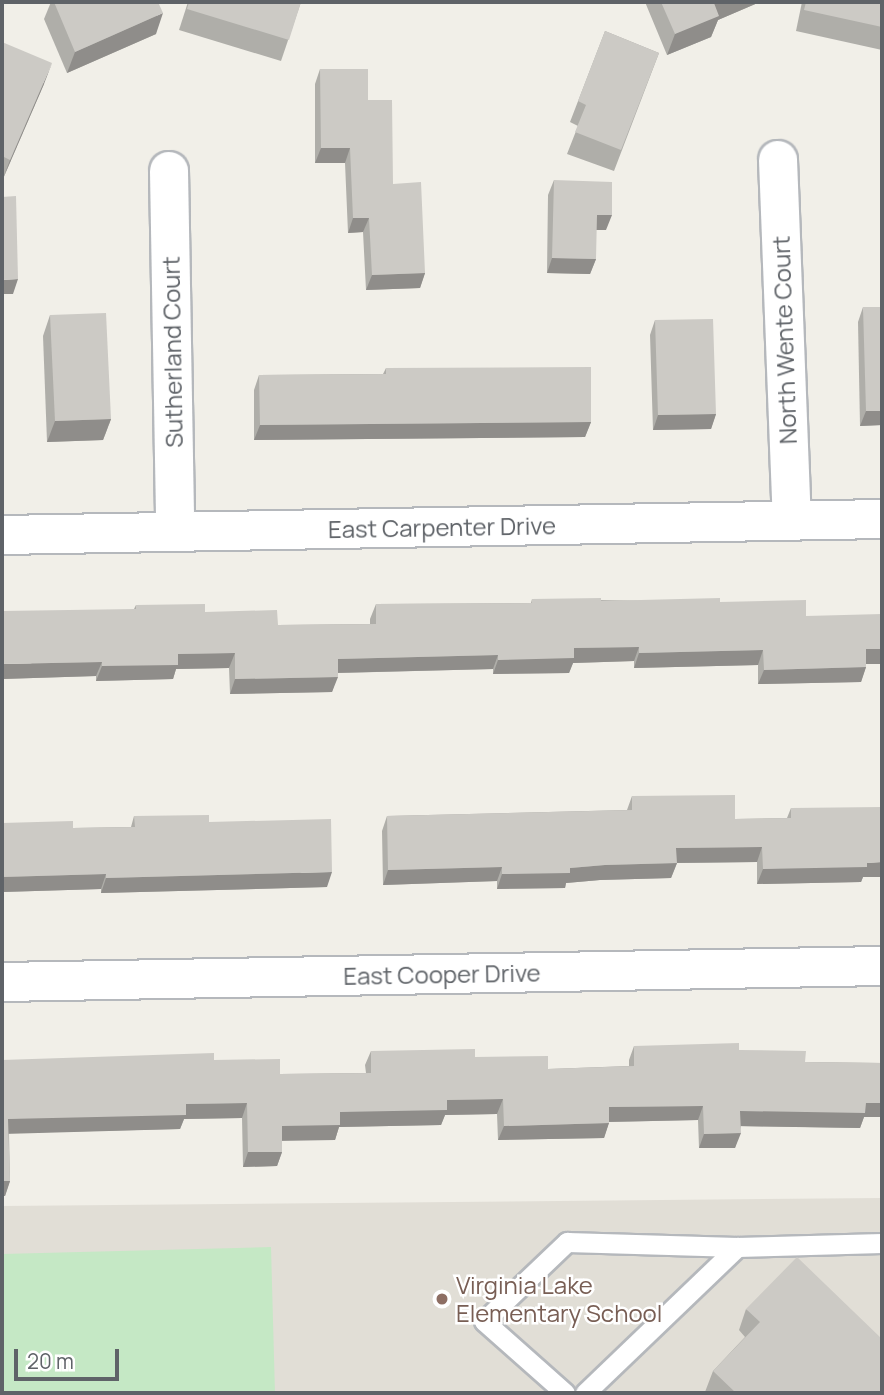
<!DOCTYPE html>
<style>
body{margin:0}
#map{position:relative;width:884px;height:1395px;overflow:hidden;background:#f1efe8;font-family:Manrope,sans-serif}
div>[style]{position:absolute}
.education>*{inset:0;background:#e1ded6}
.green>*{inset:0;background:#c5e8c5}
.roads{filter:drop-shadow(2px 0 #b5b8bc) drop-shadow(-2px 0 #b5b8bc) drop-shadow(0 2px #b5b8bc) drop-shadow(0 -2px #b5b8bc)}
.service>*{height:19px;margin:-9.5px;padding:0 9.5px;transform-origin:9.5px;border-radius:9.5px;background:#fff}
.minor>*{height:38px;margin:-19px;padding:0 19px;transform-origin:19px;border-radius:19px;background:#fff}
.wall>*{inset:0;background:#afaea9}
.shaded-wall>*{inset:0;background:#8f8d8a}
.building>*{inset:0;background:#cccac5}
.dots>*{width:19px;height:19px;translate:-50% -50%;box-sizing:border-box;border:4px solid #fff;border-radius:50%}
span{translate:-50% -50%;white-space:nowrap;text-align:center;line-height:1.15;-webkit-text-stroke:5px #fff;paint-order:stroke}
.street-label{font-size:24px;color:#5f6368}
.education-label{font-size:24px;color:#785e54}
.left{translate:0 -50%;text-align:left}
.frame{position:absolute;inset:0;border:4px solid #5f6368;pointer-events:none}
.scale{position:absolute;left:14px;top:1349px;width:105px;height:32px;box-sizing:border-box;border:4px solid #5f6368;border-top:0;padding-left:9px;font-size:21px;line-height:24px;white-space:nowrap;color:#5f6368;-webkit-text-stroke:5px #fff;paint-order:stroke}
</style>
<div id="map">
<div class="education">
<i style="clip-path:polygon(882px 1198px,882px 1393px,2px 1393px,2px 1206px)"></i>
</div>
<div class="green">
<i style="clip-path:polygon(271px 1247px,275px 1393px,2px 1393px,2px 1254px)"></i>
</div>
<div class="roads">
<div class="service">
<i style="left:565px;top:1393px;width:108px;rotate:-138.4deg"></i>
<i style="left:484px;top:1321px;width:115px;rotate:-43.6deg"></i>
<i style="left:567px;top:1242px;width:170px;rotate:1.7deg"></i>
<i style="left:737px;top:1247px;width:145px;rotate:-1.6deg"></i>
<i style="left:585px;top:1393px;width:211px;rotate:-43.8deg"></i>
</div>
<div class="minor">
<i style="left:778px;top:160px;width:361px;rotate:87.8deg"></i>
<i style="left:169px;top:171px;width:361px;rotate:89deg"></i>
<i style="left:2px;top:535px;width:880px;rotate:-1.04deg"></i>
<i style="left:2px;top:982px;width:880px;rotate:-1.04deg"></i>
</div>
</div>
<div class="wall">
<i style="clip-path:polygon(51px 2px,158px 2px,156px 34px,67px 73px,44px 19px)"></i>
<i style="clip-path:polygon(188px 2px,301px 2px,281px 61px,179px 30px)"></i>
<i style="clip-path:polygon(645px 2px,760px 2px,718px 20px,711px 37px,667px 55px)"></i>
<i style="clip-path:polygon(802px 2px,882px 2px,882px 50px,796px 31px)"></i>
<i style="clip-path:polygon(605px 31px,659px 53px,614px 171px,567px 154px,578px 126px,570px 122px)"></i>
<i style="clip-path:polygon(2px 42px,44px 84px,2px 181px)"></i>
<i style="clip-path:polygon(320px 69px,368px 100px,393px 184px,425px 273px,420px 288px,366px 290px,363px 232px,348px 233px,345px 163px,315px 163px,315px 84px)"></i>
<i style="clip-path:polygon(554px 180px,606px 230px,596px 230px,596px 259px,590px 274px,547px 273px,548px 195px)"></i>
<i style="clip-path:polygon(863px 307px,882px 425px,860px 426px,858px 322px)"></i>
<i style="clip-path:polygon(50px 315px,111px 419px,103px 440px,47px 442px,43px 336px)"></i>
<i style="clip-path:polygon(655px 320px,716px 414px,711px 429px,653px 430px,650px 335px)"></i>
<i style="clip-path:polygon(386px 368px,591px 422px,585px 437px,254px 440px,254px 390px,259px 375px,383px 374px)"></i>
<i style="clip-path:polygon(532px 599px,720px 602px,806px 616px,866px 664px,866px 667px,861px 682px,758px 684px,758px 665px,634px 668px,634px 661px,573px 663px,569px 673px,493px 674px,493px 669px,338px 673px,332px 692px,230px 694px,229px 668px,176px 669px,173px 679px,96px 681px,96px 676px,2px 679px,134px 609px,136px 605px,205px 612px,278px 625px,370px 624px,370px 619px,376px 604px,531px 603px)"></i>
<i style="clip-path:polygon(632px 796px,735px 819px,787px 818px,791px 808px,863px 877px,861px 882px,757px 884px,757px 862px,677px 863px,671px 878px,600px 880px,566px 883px,565px 888px,497px 889px,497px 881px,383px 885px,382px 831px,387px 816px,627px 810px)"></i>
<i style="clip-path:polygon(134px 816px,209px 822px,327px 887px,101px 893px,101px 889px,2px 892px,2px 823px,73px 828px,131px 827px)"></i>
<i style="clip-path:polygon(634px 1046px,739px 1050px,805px 1062px,882px 1063px,882px 1117px,864px 1117px,860px 1128px,741px 1126px,735px 1148px,699px 1148px,698px 1120px,609px 1122px,604px 1138px,498px 1140px,497px 1114px,445px 1115px,441px 1125px,339px 1127px,335px 1140px,282px 1140px,282px 1152px,277px 1166px,243px 1167px,242px 1118px,184px 1119px,180px 1129px,9px 1133px,10px 1181px,5px 1196px,2px 1196px,2px 1060px,214px 1060px,280px 1074px,366px 1073px,365px 1065px,371px 1051px,475px 1057px,548px 1069px,629px 1066px,629px 1060px)"></i>
<i style="clip-path:polygon(746px 1309px,882px 1393px,706px 1393px,705px 1392px,713px 1371px,745px 1337px,739px 1330px)"></i>
</div>
<div class="shaded-wall">
<i style="clip-path:polygon(717px 2px,760px 2px,718px 20px,711px 37px,667px 55px,675px 34px,714px 3px)"></i>
<i style="clip-path:polygon(163px 13px,156px 34px,67px 73px,75px 52px)"></i>
<i style="clip-path:polygon(52px 63px,44px 84px,2px 181px,10px 160px)"></i>
<i style="clip-path:polygon(321px 148px,350px 148px,345px 163px,315px 163px)"></i>
<i style="clip-path:polygon(597px 215px,612px 215px,606px 230px,591px 230px)"></i>
<i style="clip-path:polygon(353px 218px,369px 218px,363px 232px,348px 233px)"></i>
<i style="clip-path:polygon(552px 258px,596px 259px,590px 274px,547px 273px)"></i>
<i style="clip-path:polygon(425px 273px,420px 288px,366px 290px,372px 275px)"></i>
<i style="clip-path:polygon(18px 279px,13px 294px,2px 294px,2px 280px)"></i>
<i style="clip-path:polygon(866px 411px,882px 411px,882px 425px,860px 426px)"></i>
<i style="clip-path:polygon(716px 414px,711px 429px,653px 430px,658px 415px)"></i>
<i style="clip-path:polygon(111px 419px,103px 440px,47px 442px,55px 421px)"></i>
<i style="clip-path:polygon(591px 422px,585px 437px,254px 440px,260px 425px)"></i>
<i style="clip-path:polygon(639px 647px,634px 661px,573px 663px,569px 673px,493px 674px,498px 660px,574px 648px)"></i>
<i style="clip-path:polygon(866px 649px,882px 649px,882px 664px,861px 664px)"></i>
<i style="clip-path:polygon(763px 650px,758px 665px,634px 668px,639px 653px)"></i>
<i style="clip-path:polygon(235px 653px,229px 668px,176px 669px,173px 679px,96px 681px,102px 666px,178px 654px)"></i>
<i style="clip-path:polygon(498px 655px,493px 669px,332px 673px,338px 659px)"></i>
<i style="clip-path:polygon(102px 662px,96px 676px,2px 679px,2px 664px)"></i>
<i style="clip-path:polygon(866px 667px,861px 682px,758px 684px,764px 670px)"></i>
<i style="clip-path:polygon(338px 677px,332px 692px,230px 694px,235px 679px)"></i>
<i style="clip-path:polygon(762px 847px,757px 862px,671px 863px,676px 848px)"></i>
<i style="clip-path:polygon(882px 862px,882px 877px,863px 877px,861px 882px,757px 884px,763px 869px)"></i>
<i style="clip-path:polygon(677px 863px,671px 878px,600px 880px,566px 883px,565px 888px,497px 889px,502px 874px,605px 865px)"></i>
<i style="clip-path:polygon(502px 867px,497px 881px,383px 885px,388px 870px)"></i>
<i style="clip-path:polygon(332px 872px,327px 887px,101px 893px,106px 878px)"></i>
<i style="clip-path:polygon(106px 874px,101px 889px,2px 892px,2px 877px)"></i>
<i style="clip-path:polygon(503px 1099px,497px 1114px,445px 1115px,441px 1125px,339px 1127px,335px 1140px,276px 1141px,282px 1126px,340px 1112px,447px 1100px)"></i>
<i style="clip-path:polygon(247px 1103px,242px 1118px,184px 1119px,180px 1129px,3px 1134px,8px 1119px,186px 1104px)"></i>
<i style="clip-path:polygon(866px 1103px,882px 1103px,882px 1117px,864px 1117px,860px 1128px,735px 1126px,740px 1111px)"></i>
<i style="clip-path:polygon(703px 1106px,698px 1120px,604px 1122px,609px 1107px)"></i>
<i style="clip-path:polygon(609px 1123px,604px 1138px,498px 1140px,504px 1126px)"></i>
<i style="clip-path:polygon(741px 1133px,735px 1148px,699px 1148px,704px 1134px)"></i>
<i style="clip-path:polygon(248px 1152px,282px 1152px,277px 1166px,243px 1167px)"></i>
<i style="clip-path:polygon(2px 1181px,10px 1181px,5px 1196px,2px 1196px)"></i>
</div>
<div class="building">
<i style="clip-path:polygon(54px 2px,158px 2px,163px 13px,75px 52px)"></i>
<i style="clip-path:polygon(189px 2px,301px 2px,289px 40px,187px 9px)"></i>
<i style="clip-path:polygon(661px 2px,717px 2px,714px 3px,719px 16px,675px 34px)"></i>
<i style="clip-path:polygon(806px 2px,882px 2px,882px 27px,804px 10px)"></i>
<i style="clip-path:polygon(605px 31px,659px 53px,621px 150px,575px 132px,586px 105px,578px 101px)"></i>
<i style="clip-path:polygon(2px 42px,52px 63px,10px 160px,2px 156px)"></i>
<i style="clip-path:polygon(320px 69px,368px 69px,368px 100px,392px 100px,393px 184px,421px 182px,425px 273px,372px 275px,369px 218px,353px 218px,350px 148px,321px 148px)"></i>
<i style="clip-path:polygon(554px 180px,612px 182px,612px 215px,597px 215px,596px 259px,552px 258px)"></i>
<i style="clip-path:polygon(16px 196px,18px 279px,2px 280px,2px 197px)"></i>
<i style="clip-path:polygon(863px 307px,882px 307px,882px 411px,866px 411px)"></i>
<i style="clip-path:polygon(106px 313px,111px 419px,55px 421px,50px 315px)"></i>
<i style="clip-path:polygon(713px 319px,716px 414px,658px 415px,655px 320px)"></i>
<i style="clip-path:polygon(591px 367px,591px 422px,260px 425px,259px 375px,386px 374px,386px 368px)"></i>
<i style="clip-path:polygon(601px 598px,601px 601px,720px 598px,720px 602px,806px 600px,806px 616px,882px 614px,882px 649px,866px 649px,866px 667px,764px 670px,763px 650px,639px 653px,639px 647px,574px 648px,574px 658px,498px 660px,498px 655px,338px 659px,338px 677px,235px 679px,235px 653px,178px 654px,178px 665px,102px 666px,102px 662px,2px 664px,2px 611px,136px 609px,136px 605px,205px 604px,205px 612px,277px 610px,278px 625px,376px 624px,376px 604px,532px 603px,532px 599px)"></i>
<i style="clip-path:polygon(735px 795px,735px 819px,791px 818px,791px 808px,882px 807px,882px 862px,867px 863px,867px 867px,763px 869px,762px 847px,676px 848px,677px 863px,605px 865px,570px 868px,570px 873px,502px 874px,502px 867px,388px 870px,387px 816px,632px 810px,632px 796px)"></i>
<i style="clip-path:polygon(209px 815px,209px 822px,331px 819px,332px 872px,106px 878px,106px 874px,2px 877px,2px 823px,73px 821px,73px 828px,135px 827px,134px 816px)"></i>
<i style="clip-path:polygon(739px 1043px,739px 1050px,806px 1051px,805px 1062px,882px 1063px,882px 1103px,866px 1103px,865px 1113px,740px 1111px,741px 1133px,704px 1134px,703px 1106px,609px 1107px,609px 1123px,504px 1126px,503px 1099px,447px 1100px,447px 1110px,340px 1112px,340px 1125px,282px 1126px,282px 1152px,248px 1152px,247px 1103px,186px 1104px,186px 1115px,8px 1119px,10px 1181px,2px 1181px,2px 1060px,214px 1053px,214px 1060px,280px 1059px,280px 1074px,371px 1073px,371px 1051px,475px 1049px,475px 1057px,548px 1056px,548px 1069px,634px 1066px,634px 1046px)"></i>
<i style="clip-path:polygon(797px 1257px,882px 1339px,882px 1393px,736px 1393px,713px 1371px,760px 1322px,746px 1309px)"></i>
</div>
<div class="dots">
<i style="left:442px;top:1299px;background:#8d6e63"></i>
</div>
<div class="street-label">
<span style="left:784px;top:340px;rotate:-92deg">North Wente Court</span>
<span style="left:172px;top:352px;rotate:-91deg">Sutherland Court</span>
<span style="left:442px;top:527px;rotate:-1deg">East Carpenter Drive</span>
<span style="left:442px;top:974px;rotate:-1deg">East Cooper Drive</span>
</div>
<div class="education-label">
<span class="left" style="left:456px;top:1299px">Virginia Lake<br>Elementary School</span>
</div>
<div class="frame"></div>
<div class="scale">20 m</div>
</div>
